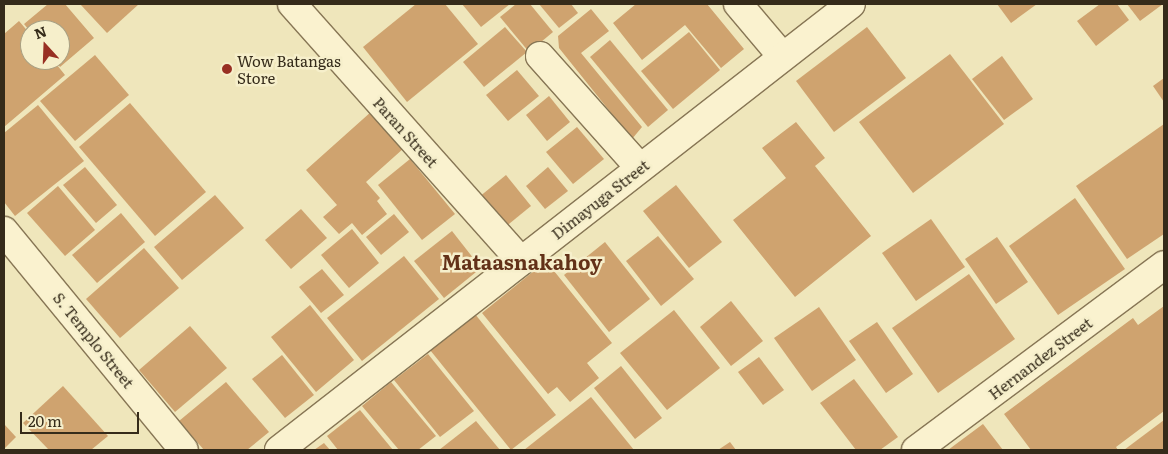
<!DOCTYPE html>
<style>
body{margin:0}
#map{position:relative;width:1168px;height:454px;overflow:hidden;background:#efe6bb;font-family:Literata,serif}
div>[style]{position:absolute}
.building>*{inset:0;background:#cfa36f}
.roads{filter:drop-shadow(1px 0 #877655) drop-shadow(-1px 0 #877655) drop-shadow(0 1px #877655) drop-shadow(0 -1px #877655)}
.street>*{height:28px;margin:-14px;padding:0 14px;transform-origin:14px;border-radius:14px;background:#faf2cf}
.dots>*{width:14px;height:14px;translate:-50% -50%;box-sizing:border-box;border:2px solid #f6efcb;border-radius:50%}
span{translate:-50% -50%;white-space:nowrap;text-align:center;line-height:1.15;-webkit-text-stroke:5px #f6efcb;paint-order:stroke}
.poi-label{font-size:15px;color:#352b1a}
.left{translate:0 -50%;text-align:left}
.street-label{font-size:15px;color:#352b1a}
.district-label{font-size:20px;color:#633118;font-weight:700}
.frame{position:absolute;inset:0;border:5px solid #352b1a;pointer-events:none}
.north{position:absolute;left:20px;top:20px;width:50px;height:50px;box-sizing:border-box;background:#f6efcb;border:1px solid #a9a184;border-radius:50%;rotate:340deg;font-size:14px;font-weight:700;line-height:20px;text-align:center;color:#352b1a}
.north::after{content:'';display:block;margin:auto;width:18px;height:22px;background:#983023;clip-path:polygon(50% 0,100% 100%,50% 72%,0 100%)}
.scale{position:absolute;left:20px;top:412px;width:119px;height:22px;box-sizing:border-box;border:2px solid #352b1a;border-top:0;padding-left:6px;font-size:15px;line-height:18px;white-space:nowrap;color:#352b1a;-webkit-text-stroke:4px #f6efcb;paint-order:stroke}
</style>
<div id="map">
<div class="building">
<i style="clip-path:polygon(48px 4px,65px 4px,94px 38px,60px 67px,55px 60px,60px 60px,60px 30px,29px 30px,24px 24px)"></i>
<i style="clip-path:polygon(80px 4px,139px 4px,107px 33px)"></i>
<i style="clip-path:polygon(416px 4px,445px 4px,478px 44px,407px 102px,363px 47px)"></i>
<i style="clip-path:polygon(462px 4px,510px 4px,481px 27px)"></i>
<i style="clip-path:polygon(516px 4px,530px 4px,553px 32px,529px 52px,500px 17px)"></i>
<i style="clip-path:polygon(539px 4px,571px 4px,578px 13px,559px 28px)"></i>
<i style="clip-path:polygon(636px 4px,707px 4px,744px 49px,721px 68px,685px 25px,642px 60px,613px 23px)"></i>
<i style="clip-path:polygon(997px 4px,1037px 4px,1011px 23px)"></i>
<i style="clip-path:polygon(1100px 4px,1117px 4px,1129px 20px,1096px 46px,1077px 21px)"></i>
<i style="clip-path:polygon(1127px 4px,1163px 4px,1140px 21px)"></i>
<i style="clip-path:polygon(591px 9px,609px 31px,581px 53px,642px 127px,632px 139px,559px 48px,558px 36px)"></i>
<i style="clip-path:polygon(19px 21px,30px 34px,30px 60px,53px 60px,65px 75px,4px 127px,4px 34px)"></i>
<i style="clip-path:polygon(505px 27px,527px 52px,484px 87px,463px 62px)"></i>
<i style="clip-path:polygon(867px 27px,906px 78px,834px 132px,796px 81px)"></i>
<i style="clip-path:polygon(689px 32px,720px 70px,673px 109px,641px 71px)"></i>
<i style="clip-path:polygon(610px 40px,668px 110px,648px 127px,590px 57px)"></i>
<i style="clip-path:polygon(950px 54px,1004px 124px,913px 193px,859px 122px)"></i>
<i style="clip-path:polygon(95px 55px,129px 95px,75px 141px,40px 101px)"></i>
<i style="clip-path:polygon(1002px 56px,1033px 99px,1004px 120px,972px 79px)"></i>
<i style="clip-path:polygon(517px 70px,539px 96px,508px 121px,486px 95px)"></i>
<i style="clip-path:polygon(1164px 78px,1164px 102px,1153px 86px)"></i>
<i style="clip-path:polygon(549px 96px,570px 122px,547px 141px,526px 115px)"></i>
<i style="clip-path:polygon(130px 103px,206px 192px,155px 236px,79px 147px)"></i>
<i style="clip-path:polygon(38px 105px,84px 161px,15px 216px,4px 202px,4px 133px)"></i>
<i style="clip-path:polygon(372px 111px,404px 148px,366px 182px,380px 198px,377px 201px,387px 214px,362px 235px,352px 223px,339px 234px,323px 217px,337px 205px,306px 170px)"></i>
<i style="clip-path:polygon(796px 122px,825px 158px,815px 166px,871px 236px,795px 297px,733px 220px,786px 178px,762px 148px)"></i>
<i style="clip-path:polygon(1164px 124px,1164px 234px,1127px 259px,1076px 186px)"></i>
<i style="clip-path:polygon(577px 127px,604px 159px,573px 184px,546px 152px)"></i>
<i style="clip-path:polygon(410px 159px,455px 214px,422px 240px,378px 185px)"></i>
<i style="clip-path:polygon(85px 167px,117px 205px,96px 223px,63px 185px)"></i>
<i style="clip-path:polygon(548px 167px,568px 191px,545px 209px,526px 186px)"></i>
<i style="clip-path:polygon(506px 175px,531px 206px,498px 233px,473px 202px)"></i>
<i style="clip-path:polygon(676px 185px,722px 242px,689px 268px,643px 211px)"></i>
<i style="clip-path:polygon(58px 186px,95px 230px,65px 256px,27px 213px)"></i>
<i style="clip-path:polygon(215px 195px,244px 228px,182px 280px,154px 247px)"></i>
<i style="clip-path:polygon(1075px 198px,1125px 269px,1058px 315px,1009px 246px)"></i>
<i style="clip-path:polygon(301px 209px,327px 238px,291px 269px,265px 240px)"></i>
<i style="clip-path:polygon(121px 213px,145px 242px,97px 283px,72px 255px)"></i>
<i style="clip-path:polygon(394px 214px,409px 232px,381px 255px,366px 237px)"></i>
<i style="clip-path:polygon(931px 219px,965px 267px,916px 301px,882px 253px)"></i>
<i style="clip-path:polygon(352px 229px,379px 263px,349px 288px,321px 255px)"></i>
<i style="clip-path:polygon(452px 231px,481px 268px,444px 298px,414px 261px)"></i>
<i style="clip-path:polygon(658px 236px,694px 279px,661px 306px,626px 261px)"></i>
<i style="clip-path:polygon(997px 237px,1028px 282px,996px 304px,965px 259px)"></i>
<i style="clip-path:polygon(605px 242px,650px 299px,609px 332px,564px 275px)"></i>
<i style="clip-path:polygon(144px 248px,179px 288px,120px 338px,86px 299px)"></i>
<i style="clip-path:polygon(404px 256px,439px 299px,362px 361px,327px 318px)"></i>
<i style="clip-path:polygon(546px 261px,612px 343px,587px 363px,599px 378px,570px 402px,557px 387px,548px 394px,482px 313px)"></i>
<i style="clip-path:polygon(322px 269px,344px 295px,321px 313px,299px 287px)"></i>
<i style="clip-path:polygon(969px 274px,1015px 339px,938px 393px,892px 328px)"></i>
<i style="clip-path:polygon(731px 301px,763px 341px,731px 366px,700px 327px)"></i>
<i style="clip-path:polygon(310px 305px,354px 360px,316px 392px,271px 337px)"></i>
<i style="clip-path:polygon(1164px 306px,1164px 411px,1116px 447px,1118px 450px,1031px 450px,1004px 414px,1133px 318px,1138px 325px)"></i>
<i style="clip-path:polygon(819px 307px,856px 360px,812px 391px,774px 338px)"></i>
<i style="clip-path:polygon(674px 310px,720px 368px,667px 410px,620px 353px)"></i>
<i style="clip-path:polygon(475px 314px,556px 415px,511px 450px,430px 350px)"></i>
<i style="clip-path:polygon(877px 322px,913px 374px,886px 393px,849px 341px)"></i>
<i style="clip-path:polygon(190px 326px,227px 368px,175px 412px,139px 370px)"></i>
<i style="clip-path:polygon(428px 354px,474px 411px,440px 437px,394px 380px)"></i>
<i style="clip-path:polygon(282px 355px,314px 395px,285px 418px,252px 379px)"></i>
<i style="clip-path:polygon(759px 357px,784px 390px,763px 405px,738px 372px)"></i>
<i style="clip-path:polygon(621px 366px,662px 418px,635px 439px,594px 388px)"></i>
<i style="clip-path:polygon(854px 379px,898px 437px,880px 450px,856px 450px,820px 403px)"></i>
<i style="clip-path:polygon(226px 382px,269px 432px,247px 450px,204px 450px,179px 421px)"></i>
<i style="clip-path:polygon(391px 382px,436px 436px,418px 450px,399px 450px,362px 406px)"></i>
<i style="clip-path:polygon(63px 386px,108px 436px,91px 450px,49px 450px,23px 423px)"></i>
<i style="clip-path:polygon(591px 397px,634px 450px,524px 450px)"></i>
<i style="clip-path:polygon(360px 410px,393px 450px,338px 450px,327px 436px)"></i>
<i style="clip-path:polygon(1164px 420px,1164px 450px,1124px 450px)"></i>
<i style="clip-path:polygon(476px 421px,500px 450px,439px 450px)"></i>
<i style="clip-path:polygon(4px 424px,16px 437px,4px 449px)"></i>
<i style="clip-path:polygon(983px 424px,1003px 450px,948px 450px)"></i>
<i style="clip-path:polygon(730px 442px,736px 450px,718px 450px)"></i>
<i style="clip-path:polygon(324px 443px,330px 450px,314px 450px)"></i>
</div>
<div class="roads">
<div class="street">
<i style="left:292px;top:4px;width:344px;rotate:48.3deg"></i>
<i style="left:738px;top:4px;width:68px;rotate:49.8deg"></i>
<i style="left:540px;top:56px;width:150px;rotate:48.2deg"></i>
<i style="left:4px;top:231px;width:283px;rotate:50.6deg"></i>
<i style="left:279px;top:450px;width:725px;rotate:-37.94deg"></i>
<i style="left:916px;top:450px;width:309px;rotate:-36.7deg"></i>
</div>
</div>
<div class="dots">
<i style="left:227px;top:69px;background:#983023"></i>
</div>
<div class="poi-label">
<span class="left" style="left:237px;top:69px">Wow Batangas<br>Store</span>
</div>
<div class="street-label">
<span style="left:406px;top:132px;rotate:48deg">Paran Street</span>
<span style="left:600px;top:199px;rotate:-38deg">Dimayuga Street</span>
<span style="left:94px;top:340px;rotate:51deg">S. Templo Street</span>
<span style="left:1040px;top:358px;rotate:-37deg">Hernandez Street</span>
</div>
<div class="district-label">
<span style="left:522px;top:261px">Mataasnakahoy</span>
</div>
<div class="frame"></div>
<div class="north">N</div>
<div class="scale">20 m</div>
</div>
